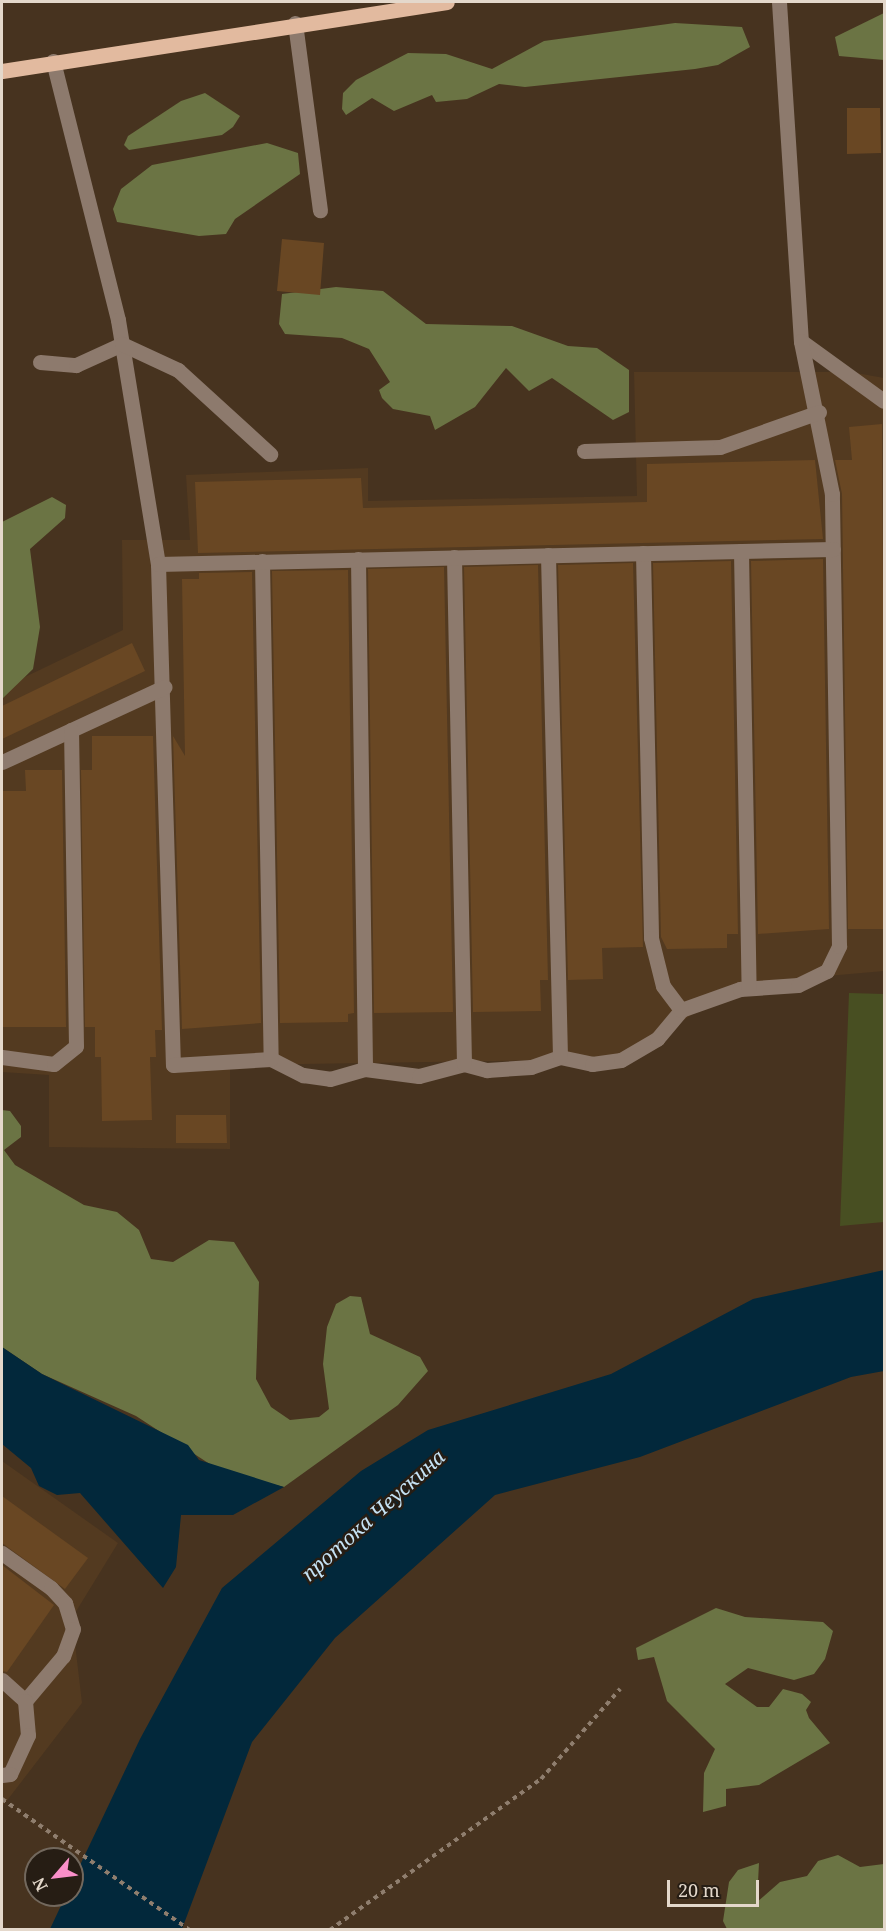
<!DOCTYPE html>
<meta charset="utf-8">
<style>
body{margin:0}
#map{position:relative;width:886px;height:1931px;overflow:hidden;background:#47331f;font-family:"Noto Serif",serif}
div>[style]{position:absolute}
.built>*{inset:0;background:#533a20}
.green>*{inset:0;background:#484f22}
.forest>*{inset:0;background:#6b7444}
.water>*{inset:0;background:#02283b}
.building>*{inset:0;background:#694723}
.path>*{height:4px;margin-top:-2px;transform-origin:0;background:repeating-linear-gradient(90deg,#8f7e6e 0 4.5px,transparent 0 9px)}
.minor>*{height:15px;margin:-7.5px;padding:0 7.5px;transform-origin:7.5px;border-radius:7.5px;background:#8d7a6d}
.major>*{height:15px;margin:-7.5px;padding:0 7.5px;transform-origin:7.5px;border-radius:7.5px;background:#e2ba9f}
span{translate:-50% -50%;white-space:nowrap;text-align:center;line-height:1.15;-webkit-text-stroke:5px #261d14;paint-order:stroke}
.water-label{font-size:20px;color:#c5e2f4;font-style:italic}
.frame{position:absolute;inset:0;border:3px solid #e4d8cb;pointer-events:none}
.north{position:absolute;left:24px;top:1847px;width:60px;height:60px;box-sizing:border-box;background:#261d14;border:2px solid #72685d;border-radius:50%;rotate:242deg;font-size:16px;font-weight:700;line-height:24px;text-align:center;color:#e4d8cb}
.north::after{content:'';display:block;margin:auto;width:21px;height:27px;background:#f98fc9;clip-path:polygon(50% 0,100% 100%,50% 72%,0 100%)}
.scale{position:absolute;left:667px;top:1880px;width:92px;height:27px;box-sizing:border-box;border:3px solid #e4d8cb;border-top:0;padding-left:8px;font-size:18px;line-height:21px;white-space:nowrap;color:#e4d8cb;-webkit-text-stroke:4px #261d14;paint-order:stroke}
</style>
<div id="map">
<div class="built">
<i style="clip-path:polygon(634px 372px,851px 372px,884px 378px,884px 971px,738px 984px,625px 1059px,230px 1065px,230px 1149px,49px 1147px,49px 1075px,2px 1072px,2px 688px,123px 630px,122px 540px,190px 540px,186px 475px,368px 468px,368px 501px,637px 496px)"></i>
<i style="clip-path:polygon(2px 1461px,118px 1543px,72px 1618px,82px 1703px,2px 1807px)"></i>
</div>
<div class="green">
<i style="clip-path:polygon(849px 993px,884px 994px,884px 1222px,840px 1226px)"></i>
</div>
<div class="forest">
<i style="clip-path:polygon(884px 13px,884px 60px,839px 56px,835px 37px)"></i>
<i style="clip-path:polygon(675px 23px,742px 27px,750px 47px,718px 65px,695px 69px,525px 87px,499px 84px,467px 99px,436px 102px,432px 95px,394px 111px,372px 98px,346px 115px,342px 109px,343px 93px,356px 80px,408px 53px,446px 54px,492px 69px,544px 41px)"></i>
<i style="clip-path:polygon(205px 93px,240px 116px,233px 127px,222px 135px,129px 150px,124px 145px,128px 136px,181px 101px)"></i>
<i style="clip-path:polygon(267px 143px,298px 153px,300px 174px,235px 219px,226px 234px,199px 236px,117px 222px,113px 209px,121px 189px,152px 165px)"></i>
<i style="clip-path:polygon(336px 287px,383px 291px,426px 324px,512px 326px,568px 346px,597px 348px,629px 370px,629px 412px,613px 420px,552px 378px,529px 391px,506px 368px,475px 407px,435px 430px,430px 416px,393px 409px,382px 398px,379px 390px,390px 382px,369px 349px,342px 338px,285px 334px,279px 324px,282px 294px)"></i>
<i style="clip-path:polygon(52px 497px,66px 505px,65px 518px,30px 549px,40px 627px,33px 669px,2px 699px,2px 522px)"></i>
<i style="clip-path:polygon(2px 1110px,10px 1111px,21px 1126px,21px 1137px,4px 1150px,15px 1165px,84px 1205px,117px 1212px,139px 1230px,151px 1259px,173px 1262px,209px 1240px,234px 1242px,259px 1282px,256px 1379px,271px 1407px,290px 1420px,319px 1417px,329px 1409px,323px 1364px,327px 1327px,336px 1304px,350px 1296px,361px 1297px,370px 1334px,420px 1357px,428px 1371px,398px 1405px,284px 1487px,222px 1472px,136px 1416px,42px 1374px,2px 1347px)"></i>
<i style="clip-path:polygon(716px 1608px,745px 1617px,823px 1622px,833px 1631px,825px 1659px,814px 1674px,794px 1680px,748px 1668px,725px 1684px,757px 1707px,769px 1707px,783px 1689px,802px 1694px,811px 1702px,806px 1710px,809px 1718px,830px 1743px,759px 1785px,726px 1789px,726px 1806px,703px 1812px,704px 1773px,715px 1749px,667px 1701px,654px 1657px,638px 1660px,636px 1648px)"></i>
<i style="clip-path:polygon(838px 1855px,860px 1867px,884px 1864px,884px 1929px,727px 1929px,723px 1921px,729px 1882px,738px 1870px,759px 1863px,757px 1902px,780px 1882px,807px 1876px,818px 1861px)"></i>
</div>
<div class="water">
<i style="clip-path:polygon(884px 1270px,884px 1371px,851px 1377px,640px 1457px,495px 1495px,335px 1638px,252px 1742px,182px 1929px,50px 1929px,66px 1895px,72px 1895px,72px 1882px,140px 1739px,222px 1588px,361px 1471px,428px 1430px,611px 1374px,753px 1299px)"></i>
<i style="clip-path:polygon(2px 1347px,42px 1374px,188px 1445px,199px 1460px,284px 1487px,233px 1515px,181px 1515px,176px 1567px,163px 1588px,80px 1493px,57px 1495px,39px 1486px,31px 1468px,2px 1444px)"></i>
</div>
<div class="building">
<i style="clip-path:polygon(847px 108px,880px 108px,881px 153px,847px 154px)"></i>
<i style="clip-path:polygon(282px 239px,324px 243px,320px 295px,277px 291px)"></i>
<i style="clip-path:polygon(882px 424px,885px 929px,848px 929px,842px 494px,835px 460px,852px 460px,849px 427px)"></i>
<i style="clip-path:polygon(815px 460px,823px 539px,198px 553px,195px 482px,361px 478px,363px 508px,647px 502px,647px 464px)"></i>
<i style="clip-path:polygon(823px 559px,829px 929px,758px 934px,751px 561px)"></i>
<i style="clip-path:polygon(731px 561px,738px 934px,727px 934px,727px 948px,667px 949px,661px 937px,653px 563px)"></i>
<i style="clip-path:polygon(633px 563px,643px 947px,602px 948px,603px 979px,568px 980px,558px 565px)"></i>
<i style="clip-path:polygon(538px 565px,548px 980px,540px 980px,541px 1011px,473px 1012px,464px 567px)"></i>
<i style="clip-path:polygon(444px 567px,453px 1012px,374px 1013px,368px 569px)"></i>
<i style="clip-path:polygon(348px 570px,354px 1013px,348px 1014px,348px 1022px,280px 1023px,272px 571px)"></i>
<i style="clip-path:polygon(252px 572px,261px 1023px,182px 1029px,173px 736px,185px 756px,182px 579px,199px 579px,199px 573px)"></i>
<i style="clip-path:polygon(132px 643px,145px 671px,2px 739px,2px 706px)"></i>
<i style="clip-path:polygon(92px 736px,153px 736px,162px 1030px,155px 1030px,156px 1057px,150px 1057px,152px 1120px,102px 1121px,101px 1057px,95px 1057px,95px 1027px,85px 1027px,81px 770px,92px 770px)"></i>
<i style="clip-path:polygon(25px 770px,62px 770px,66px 1027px,2px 1027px,2px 791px,26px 791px)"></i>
<i style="clip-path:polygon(176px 1115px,226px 1115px,227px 1143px,176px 1143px)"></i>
<i style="clip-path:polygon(2px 1496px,88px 1558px,65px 1589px,2px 1543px)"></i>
<i style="clip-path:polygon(2px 1565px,54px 1605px,7px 1672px,2px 1671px)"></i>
</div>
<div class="path">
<i style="left:2px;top:1799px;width:229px;rotate:34.9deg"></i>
<i style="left:330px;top:1930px;width:259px;rotate:-35.6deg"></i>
<i style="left:541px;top:1779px;width:120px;rotate:-48.7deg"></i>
</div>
<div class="minor">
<i style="left:779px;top:2px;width:340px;rotate:86.3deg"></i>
<i style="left:801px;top:341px;width:102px;rotate:35.9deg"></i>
<i style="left:295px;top:23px;width:189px;rotate:82.4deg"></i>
<i style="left:53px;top:61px;width:267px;rotate:75.9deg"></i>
<i style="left:118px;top:320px;width:247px;rotate:80.7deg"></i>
<i style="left:158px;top:564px;width:501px;rotate:88.29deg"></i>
<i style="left:173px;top:1065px;width:98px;rotate:-3.5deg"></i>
<i style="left:271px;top:1059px;width:36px;rotate:27deg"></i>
<i style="left:303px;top:1075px;width:27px;rotate:8deg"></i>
<i style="left:330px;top:1079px;width:36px;rotate:-16deg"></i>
<i style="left:365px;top:1069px;width:54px;rotate:7.4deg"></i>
<i style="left:419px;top:1076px;width:47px;rotate:-14.9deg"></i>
<i style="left:464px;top:1064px;width:24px;rotate:15deg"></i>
<i style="left:487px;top:1070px;width:44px;rotate:-3.9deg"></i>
<i style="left:531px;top:1067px;width:31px;rotate:-19deg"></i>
<i style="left:560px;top:1057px;width:33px;rotate:12deg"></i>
<i style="left:592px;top:1064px;width:29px;rotate:-8deg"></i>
<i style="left:621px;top:1060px;width:42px;rotate:-30.3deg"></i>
<i style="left:657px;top:1039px;width:38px;rotate:-50deg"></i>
<i style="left:681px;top:1010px;width:63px;rotate:-19.6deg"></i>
<i style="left:740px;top:989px;width:58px;rotate:-3.9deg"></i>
<i style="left:798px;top:985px;width:32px;rotate:-26deg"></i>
<i style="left:827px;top:971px;width:28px;rotate:-64deg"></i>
<i style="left:839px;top:946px;width:452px;rotate:-90.9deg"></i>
<i style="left:832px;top:494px;width:156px;rotate:-101.5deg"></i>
<i style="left:40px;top:362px;width:36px;rotate:5deg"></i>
<i style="left:76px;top:365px;width:51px;rotate:-24.5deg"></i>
<i style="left:122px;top:344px;width:62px;rotate:24.9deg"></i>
<i style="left:178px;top:370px;width:125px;rotate:42.4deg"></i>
<i style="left:584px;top:451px;width:136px;rotate:-1.7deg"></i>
<i style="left:720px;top:447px;width:105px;rotate:-19.5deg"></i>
<i style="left:741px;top:551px;width:437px;rotate:89deg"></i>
<i style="left:643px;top:553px;width:385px;rotate:88.8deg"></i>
<i style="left:651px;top:938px;width:49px;rotate:76deg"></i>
<i style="left:663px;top:986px;width:30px;rotate:53deg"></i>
<i style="left:548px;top:555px;width:502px;rotate:88.63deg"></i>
<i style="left:454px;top:557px;width:507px;rotate:88.87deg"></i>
<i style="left:358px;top:559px;width:510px;rotate:89.21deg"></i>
<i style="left:262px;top:561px;width:498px;rotate:89deg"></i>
<i style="left:158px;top:564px;width:675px;rotate:-1.27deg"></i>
<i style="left:2px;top:762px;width:179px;rotate:-24.8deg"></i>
<i style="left:2px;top:1057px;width:52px;rotate:7.7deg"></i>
<i style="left:54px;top:1064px;width:28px;rotate:-39deg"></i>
<i style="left:76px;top:1046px;width:316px;rotate:-90.9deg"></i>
<i style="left:2px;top:1553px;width:60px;rotate:35.5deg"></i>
<i style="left:51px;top:1588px;width:21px;rotate:47deg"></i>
<i style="left:65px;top:1603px;width:27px;rotate:73deg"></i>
<i style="left:73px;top:1629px;width:29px;rotate:110deg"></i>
<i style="left:63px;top:1656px;width:59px;rotate:130.2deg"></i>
<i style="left:2px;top:1680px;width:31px;rotate:42deg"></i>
<i style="left:25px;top:1701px;width:34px;rotate:85deg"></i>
<i style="left:28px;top:1735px;width:43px;rotate:114.8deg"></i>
<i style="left:10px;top:1774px;width:8px;rotate:173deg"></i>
</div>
<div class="major">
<i style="left:2px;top:71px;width:450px;rotate:-8.8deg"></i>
</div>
<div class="water-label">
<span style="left:373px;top:1515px;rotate:-42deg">протока Чеускина</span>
</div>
<div class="frame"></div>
<div class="north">N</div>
<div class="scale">20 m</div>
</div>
